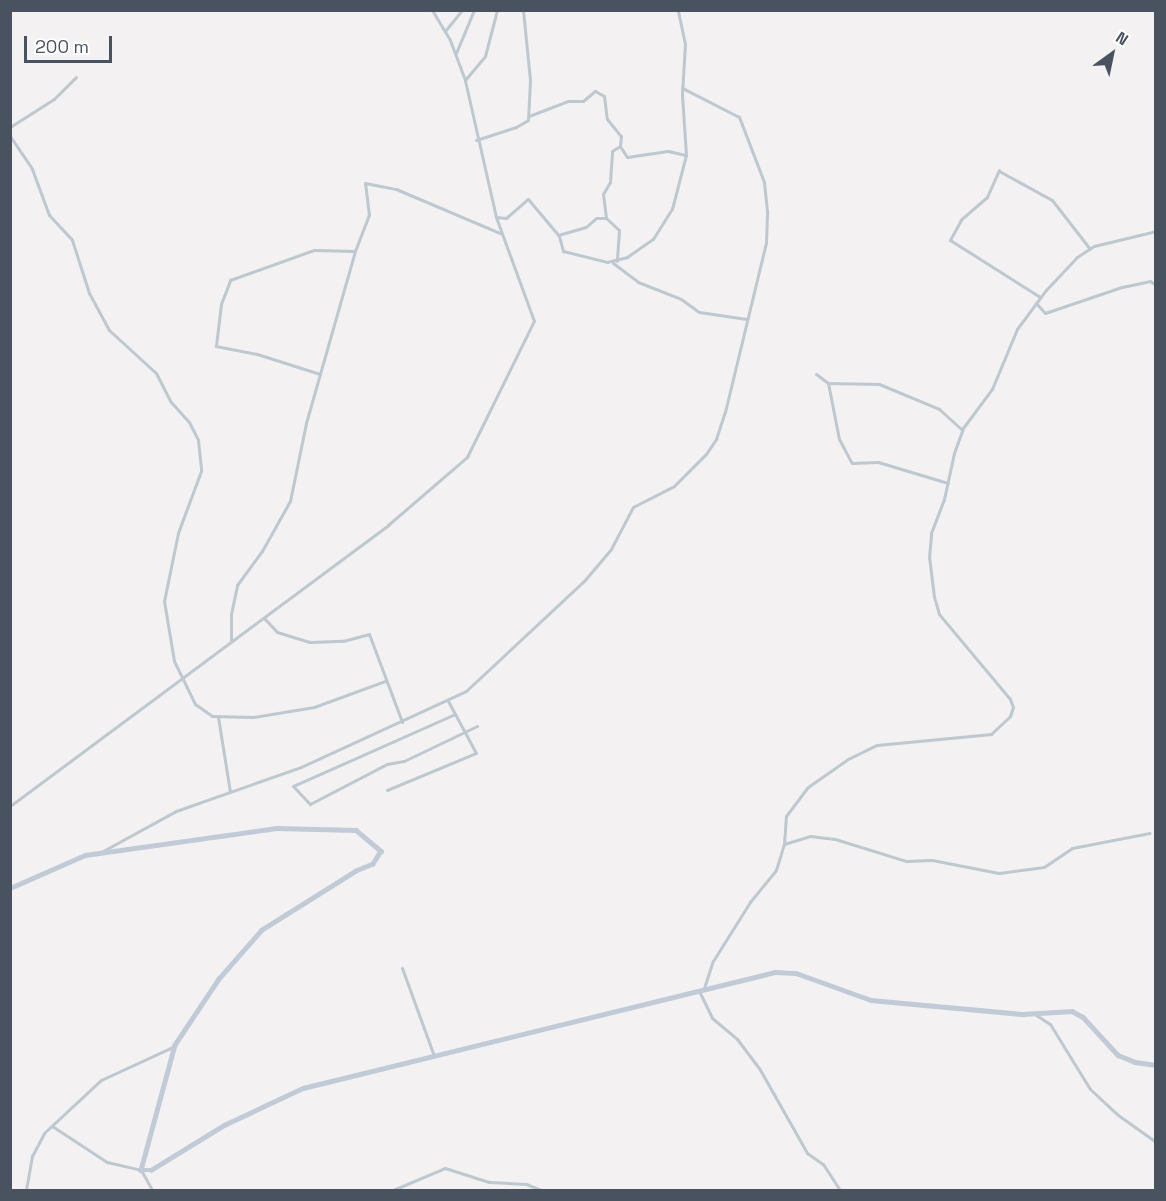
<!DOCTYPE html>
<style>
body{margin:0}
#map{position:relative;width:1166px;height:1201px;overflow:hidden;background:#f3f1f1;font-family:"Space Grotesk",sans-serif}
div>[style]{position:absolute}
.street>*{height:3px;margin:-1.5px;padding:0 1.5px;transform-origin:1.5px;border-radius:1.5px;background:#bec8d0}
.secondary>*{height:4.5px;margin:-2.25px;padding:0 2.25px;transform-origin:2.25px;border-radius:2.25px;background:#c1cbd8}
span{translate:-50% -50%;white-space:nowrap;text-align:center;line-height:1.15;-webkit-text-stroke:5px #fff;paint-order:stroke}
.frame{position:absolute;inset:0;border:12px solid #48535f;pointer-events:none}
.north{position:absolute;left:1082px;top:24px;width:60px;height:60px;-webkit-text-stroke:4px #fff;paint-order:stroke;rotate:33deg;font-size:16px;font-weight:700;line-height:24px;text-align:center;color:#48535f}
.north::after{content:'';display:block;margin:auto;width:21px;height:27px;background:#48535f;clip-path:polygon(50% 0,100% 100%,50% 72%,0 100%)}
.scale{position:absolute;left:24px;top:36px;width:88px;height:27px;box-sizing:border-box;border:3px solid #48535f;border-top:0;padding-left:8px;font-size:18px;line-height:21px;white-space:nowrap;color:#48535f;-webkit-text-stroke:4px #fff;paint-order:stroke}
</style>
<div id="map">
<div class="street">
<i style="left:445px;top:31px;width:27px;rotate:-51deg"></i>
<i style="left:456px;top:53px;width:47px;rotate:-67.3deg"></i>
<i style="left:465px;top:80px;width:31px;rotate:-50deg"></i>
<i style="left:485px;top:56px;width:48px;rotate:-75.4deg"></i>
<i style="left:529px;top:116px;width:42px;rotate:-21deg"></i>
<i style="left:568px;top:101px;width:15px"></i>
<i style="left:583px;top:101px;width:16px;rotate:-40deg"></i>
<i style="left:595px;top:91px;width:10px;rotate:29deg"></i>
<i style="left:604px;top:96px;width:23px;rotate:83deg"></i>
<i style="left:607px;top:119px;width:22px;rotate:51deg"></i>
<i style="left:621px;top:136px;width:10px;rotate:96deg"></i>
<i style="left:620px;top:146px;width:13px;rotate:58deg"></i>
<i style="left:627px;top:157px;width:41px;rotate:-8.3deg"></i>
<i style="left:668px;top:151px;width:18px;rotate:13deg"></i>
<i style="left:10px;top:127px;width:52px;rotate:-32.5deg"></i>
<i style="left:54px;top:99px;width:31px;rotate:-45deg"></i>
<i style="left:10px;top:136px;width:40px;rotate:56deg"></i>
<i style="left:32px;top:169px;width:49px;rotate:69.7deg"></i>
<i style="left:49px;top:215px;width:34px;rotate:47deg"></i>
<i style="left:72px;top:240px;width:56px;rotate:72.2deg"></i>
<i style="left:89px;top:293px;width:42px;rotate:61.6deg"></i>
<i style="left:109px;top:330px;width:64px;rotate:42.5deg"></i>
<i style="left:156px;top:373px;width:31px;rotate:63deg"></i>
<i style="left:170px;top:401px;width:28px;rotate:48deg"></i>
<i style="left:189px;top:422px;width:20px;rotate:63deg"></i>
<i style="left:198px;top:440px;width:31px;rotate:84deg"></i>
<i style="left:201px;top:471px;width:66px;rotate:110.4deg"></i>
<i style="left:178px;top:533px;width:69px;rotate:101.6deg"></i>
<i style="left:164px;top:601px;width:61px;rotate:80.5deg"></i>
<i style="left:174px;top:661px;width:48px;rotate:64deg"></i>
<i style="left:195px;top:704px;width:21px;rotate:35deg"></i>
<i style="left:212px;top:716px;width:41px;rotate:1.4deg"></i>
<i style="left:253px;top:717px;width:62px;rotate:-9.3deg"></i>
<i style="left:314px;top:707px;width:76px;rotate:-20.1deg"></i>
<i style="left:476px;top:140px;width:42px;rotate:-18deg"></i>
<i style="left:516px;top:127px;width:14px;rotate:-30deg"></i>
<i style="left:528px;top:120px;width:40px;rotate:-87.1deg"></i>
<i style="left:530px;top:80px;width:70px;rotate:-95.7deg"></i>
<i style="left:999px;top:170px;width:30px;rotate:114deg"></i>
<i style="left:987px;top:197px;width:35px;rotate:139deg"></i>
<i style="left:961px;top:220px;width:23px;rotate:119deg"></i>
<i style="left:950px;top:240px;width:107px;rotate:32.3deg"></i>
<i style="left:999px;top:171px;width:60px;rotate:28.7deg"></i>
<i style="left:1052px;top:200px;width:62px;rotate:52.2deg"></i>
<i style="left:496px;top:217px;width:10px;rotate:6deg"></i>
<i style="left:506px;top:218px;width:29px;rotate:-41deg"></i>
<i style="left:528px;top:199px;width:48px;rotate:50deg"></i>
<i style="left:559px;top:236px;width:16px;rotate:75deg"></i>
<i style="left:563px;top:251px;width:45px;rotate:14deg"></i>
<i style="left:607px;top:262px;width:21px;rotate:-14deg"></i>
<i style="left:627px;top:257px;width:32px;rotate:-35deg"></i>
<i style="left:653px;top:239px;width:36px;rotate:-58deg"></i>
<i style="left:672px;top:209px;width:56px;rotate:-75.5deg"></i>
<i style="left:686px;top:155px;width:61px;rotate:-93.8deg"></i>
<i style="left:682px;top:94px;width:50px;rotate:-86.6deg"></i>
<i style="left:685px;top:44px;width:35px;rotate:-102deg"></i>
<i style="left:606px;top:218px;width:18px;rotate:43deg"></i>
<i style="left:619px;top:230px;width:31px;rotate:94deg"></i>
<i style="left:558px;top:235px;width:29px;rotate:-16deg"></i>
<i style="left:586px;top:227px;width:13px;rotate:-42deg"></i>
<i style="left:596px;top:218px;width:10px"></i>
<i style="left:606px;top:218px;width:24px;rotate:-97deg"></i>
<i style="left:603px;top:194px;width:14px;rotate:-60deg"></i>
<i style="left:610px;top:182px;width:31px;rotate:-86deg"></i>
<i style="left:612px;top:151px;width:9px;rotate:-32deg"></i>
<i style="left:613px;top:263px;width:31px;rotate:37deg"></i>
<i style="left:638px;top:282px;width:46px;rotate:21.6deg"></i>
<i style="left:681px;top:299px;width:22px;rotate:36deg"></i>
<i style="left:699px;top:312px;width:48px;rotate:8.5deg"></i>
<i style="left:1036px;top:303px;width:13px;rotate:48deg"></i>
<i style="left:1045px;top:313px;width:81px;rotate:-18.7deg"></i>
<i style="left:1122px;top:287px;width:29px;rotate:-12deg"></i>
<i style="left:1150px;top:281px;width:7px;rotate:34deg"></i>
<i style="left:320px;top:374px;width:66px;rotate:-162.4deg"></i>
<i style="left:257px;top:354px;width:42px;rotate:-169deg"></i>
<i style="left:216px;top:346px;width:42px;rotate:-83.2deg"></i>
<i style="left:221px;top:304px;width:26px;rotate:-69deg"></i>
<i style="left:230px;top:280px;width:89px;rotate:-19.7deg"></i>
<i style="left:314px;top:250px;width:41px;rotate:1.4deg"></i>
<i style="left:816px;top:374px;width:15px;rotate:37deg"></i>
<i style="left:828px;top:383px;width:57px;rotate:78.9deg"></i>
<i style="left:839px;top:439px;width:27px;rotate:62deg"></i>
<i style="left:852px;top:463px;width:26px;rotate:-2deg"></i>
<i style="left:878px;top:462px;width:73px;rotate:16.7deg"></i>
<i style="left:828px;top:383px;width:51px;rotate:1.1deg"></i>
<i style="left:879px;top:384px;width:65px;rotate:22.6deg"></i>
<i style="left:939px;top:409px;width:31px;rotate:42deg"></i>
<i style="left:264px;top:618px;width:19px;rotate:47deg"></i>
<i style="left:277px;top:632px;width:34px;rotate:17deg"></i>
<i style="left:310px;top:642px;width:33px;rotate:-2deg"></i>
<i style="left:343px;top:641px;width:27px;rotate:-15deg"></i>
<i style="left:369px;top:634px;width:94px;rotate:69.4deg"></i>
<i style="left:231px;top:641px;width:27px;rotate:-90deg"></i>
<i style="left:231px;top:614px;width:30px;rotate:-78deg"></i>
<i style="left:237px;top:585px;width:42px;rotate:-53.7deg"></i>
<i style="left:262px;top:551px;width:57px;rotate:-60.8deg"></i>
<i style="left:290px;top:501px;width:80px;rotate:-78.4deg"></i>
<i style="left:306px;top:423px;width:179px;rotate:-74.1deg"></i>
<i style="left:355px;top:251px;width:39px;rotate:-69deg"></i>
<i style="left:369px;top:215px;width:32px;rotate:-97deg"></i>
<i style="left:365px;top:183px;width:32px;rotate:11deg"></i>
<i style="left:396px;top:189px;width:115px;rotate:23deg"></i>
<i style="left:455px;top:714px;width:177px;rotate:156deg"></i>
<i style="left:293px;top:786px;width:25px;rotate:47deg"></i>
<i style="left:310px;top:804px;width:87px;rotate:-27.5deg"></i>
<i style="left:387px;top:764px;width:17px;rotate:-10deg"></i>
<i style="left:404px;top:761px;width:81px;rotate:-25.6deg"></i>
<i style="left:218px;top:717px;width:76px;rotate:80.9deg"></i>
<i style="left:387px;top:790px;width:96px;rotate:-22.6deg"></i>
<i style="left:476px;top:753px;width:59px;rotate:-118.3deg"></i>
<i style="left:10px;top:806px;width:471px;rotate:-36.6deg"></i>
<i style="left:388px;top:525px;width:104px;rotate:-40.7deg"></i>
<i style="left:467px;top:457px;width:152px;rotate:-63.8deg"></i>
<i style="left:534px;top:321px;width:111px;rotate:-110.1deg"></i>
<i style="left:496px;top:217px;width:140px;rotate:-102.8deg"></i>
<i style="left:465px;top:80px;width:43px;rotate:-110.6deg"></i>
<i style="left:450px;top:40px;width:35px;rotate:-121deg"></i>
<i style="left:784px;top:844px;width:27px;rotate:-17deg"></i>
<i style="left:810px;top:836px;width:25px;rotate:7deg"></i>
<i style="left:835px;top:839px;width:74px;rotate:17.2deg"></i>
<i style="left:906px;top:861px;width:26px;rotate:-2deg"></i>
<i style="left:932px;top:860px;width:68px;rotate:11deg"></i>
<i style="left:999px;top:873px;width:45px;rotate:-7.6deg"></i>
<i style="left:1044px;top:867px;width:34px;rotate:-34deg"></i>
<i style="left:1072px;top:848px;width:79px;rotate:-10.9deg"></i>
<i style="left:103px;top:851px;width:83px;rotate:-28.7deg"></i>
<i style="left:176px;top:811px;width:133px;rotate:-19.4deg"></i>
<i style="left:301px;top:767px;width:182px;rotate:-24.7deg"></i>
<i style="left:466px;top:691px;width:161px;rotate:-43deg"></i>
<i style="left:584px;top:581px;width:42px;rotate:-49.8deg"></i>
<i style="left:611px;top:549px;width:47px;rotate:-62.4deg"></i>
<i style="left:633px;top:507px;width:46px;rotate:-27.1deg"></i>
<i style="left:674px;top:486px;width:45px;rotate:-45deg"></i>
<i style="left:706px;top:454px;width:18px;rotate:-56deg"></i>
<i style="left:716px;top:439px;width:28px;rotate:-72deg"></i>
<i style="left:725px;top:412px;width:174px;rotate:-76.4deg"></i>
<i style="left:766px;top:243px;width:32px;rotate:-88deg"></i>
<i style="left:767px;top:211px;width:29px;rotate:-96deg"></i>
<i style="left:764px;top:182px;width:70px;rotate:-111deg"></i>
<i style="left:739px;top:117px;width:64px;rotate:-153deg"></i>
<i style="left:402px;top:968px;width:94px;rotate:70deg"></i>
<i style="left:704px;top:988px;width:28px;rotate:-72deg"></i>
<i style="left:713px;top:961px;width:70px;rotate:-57.9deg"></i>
<i style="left:750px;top:902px;width:41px;rotate:-50.9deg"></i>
<i style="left:776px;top:870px;width:27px;rotate:-73deg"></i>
<i style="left:784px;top:844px;width:28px;rotate:-86deg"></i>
<i style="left:786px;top:816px;width:36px;rotate:-53deg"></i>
<i style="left:808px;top:787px;width:49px;rotate:-35deg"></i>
<i style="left:848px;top:759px;width:32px;rotate:-26deg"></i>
<i style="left:877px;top:745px;width:115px;rotate:-5.5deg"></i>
<i style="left:991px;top:734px;width:26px;rotate:-43deg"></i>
<i style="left:1010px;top:716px;width:9px;rotate:-72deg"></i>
<i style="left:1013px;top:707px;width:9px;rotate:-111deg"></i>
<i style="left:1010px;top:699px;width:111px;rotate:-129.9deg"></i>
<i style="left:939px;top:614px;width:18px;rotate:-106deg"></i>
<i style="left:934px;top:597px;width:39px;rotate:-97deg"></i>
<i style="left:929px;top:558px;width:25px;rotate:-85deg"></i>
<i style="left:931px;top:533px;width:36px;rotate:-69deg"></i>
<i style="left:944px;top:499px;width:47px;rotate:-77.7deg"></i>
<i style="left:954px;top:453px;width:27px;rotate:-70deg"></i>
<i style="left:963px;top:428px;width:49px;rotate:-53.4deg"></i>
<i style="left:992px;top:389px;width:65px;rotate:-67.4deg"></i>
<i style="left:1017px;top:329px;width:49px;rotate:-53.4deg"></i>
<i style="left:1046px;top:290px;width:45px;rotate:-46.8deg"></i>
<i style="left:1077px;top:257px;width:20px;rotate:-33deg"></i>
<i style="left:1094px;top:246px;width:64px;rotate:-13.6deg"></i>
<i style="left:699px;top:991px;width:30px;rotate:64deg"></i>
<i style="left:712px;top:1018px;width:33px;rotate:40deg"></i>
<i style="left:737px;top:1039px;width:36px;rotate:53deg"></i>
<i style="left:759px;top:1068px;width:98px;rotate:60.5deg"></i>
<i style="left:807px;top:1153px;width:19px;rotate:35deg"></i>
<i style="left:823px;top:1164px;width:31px;rotate:57deg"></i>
<i style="left:1036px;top:1015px;width:17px;rotate:33deg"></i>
<i style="left:1050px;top:1024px;width:76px;rotate:58.4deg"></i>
<i style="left:1090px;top:1089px;width:38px;rotate:43deg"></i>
<i style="left:1118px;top:1115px;width:47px;rotate:35.4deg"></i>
<i style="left:52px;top:1126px;width:66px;rotate:33.2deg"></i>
<i style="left:107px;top:1162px;width:35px;rotate:13deg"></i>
<i style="left:141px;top:1170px;width:23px;rotate:61deg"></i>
<i style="left:26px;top:1190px;width:35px;rotate:-80deg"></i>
<i style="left:32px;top:1156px;width:26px;rotate:-62deg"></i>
<i style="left:44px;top:1133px;width:78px;rotate:-42.9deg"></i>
<i style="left:101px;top:1080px;width:81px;rotate:-24.7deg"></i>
<i style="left:393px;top:1190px;width:56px;rotate:-22.9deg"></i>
<i style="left:445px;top:1168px;width:46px;rotate:17.7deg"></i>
<i style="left:489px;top:1182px;width:37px;rotate:3deg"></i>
<i style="left:526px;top:1184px;width:16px;rotate:22deg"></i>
</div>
<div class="secondary">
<i style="left:10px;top:888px;width:82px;rotate:-23.7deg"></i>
<i style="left:85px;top:855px;width:193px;rotate:-8deg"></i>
<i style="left:276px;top:828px;width:80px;rotate:1.4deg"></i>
<i style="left:356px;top:830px;width:33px;rotate:40deg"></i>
<i style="left:381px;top:851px;width:15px;rotate:122deg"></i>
<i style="left:373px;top:864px;width:18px;rotate:158deg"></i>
<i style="left:356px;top:871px;width:111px;rotate:147.9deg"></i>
<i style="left:262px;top:930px;width:65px;rotate:131.3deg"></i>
<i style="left:219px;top:979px;width:79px;rotate:123.7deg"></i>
<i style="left:175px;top:1045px;width:130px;rotate:105.2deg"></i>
<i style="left:141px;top:1170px;width:10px"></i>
<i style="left:151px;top:1170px;width:86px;rotate:-31.7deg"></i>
<i style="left:224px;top:1125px;width:87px;rotate:-25.1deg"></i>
<i style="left:303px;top:1088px;width:486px;rotate:-13.8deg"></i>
<i style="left:775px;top:972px;width:21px;rotate:3deg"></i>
<i style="left:796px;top:973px;width:80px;rotate:19.8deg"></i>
<i style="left:871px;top:1000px;width:153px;rotate:5.3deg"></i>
<i style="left:1023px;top:1014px;width:49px;rotate:-3.5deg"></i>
<i style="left:1072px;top:1011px;width:13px;rotate:29deg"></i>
<i style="left:1083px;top:1017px;width:52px;rotate:47.4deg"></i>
<i style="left:1118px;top:1055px;width:18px;rotate:22deg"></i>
<i style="left:1135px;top:1062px;width:21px;rotate:8deg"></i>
</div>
<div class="frame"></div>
<div class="north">N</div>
<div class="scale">200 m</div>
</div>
